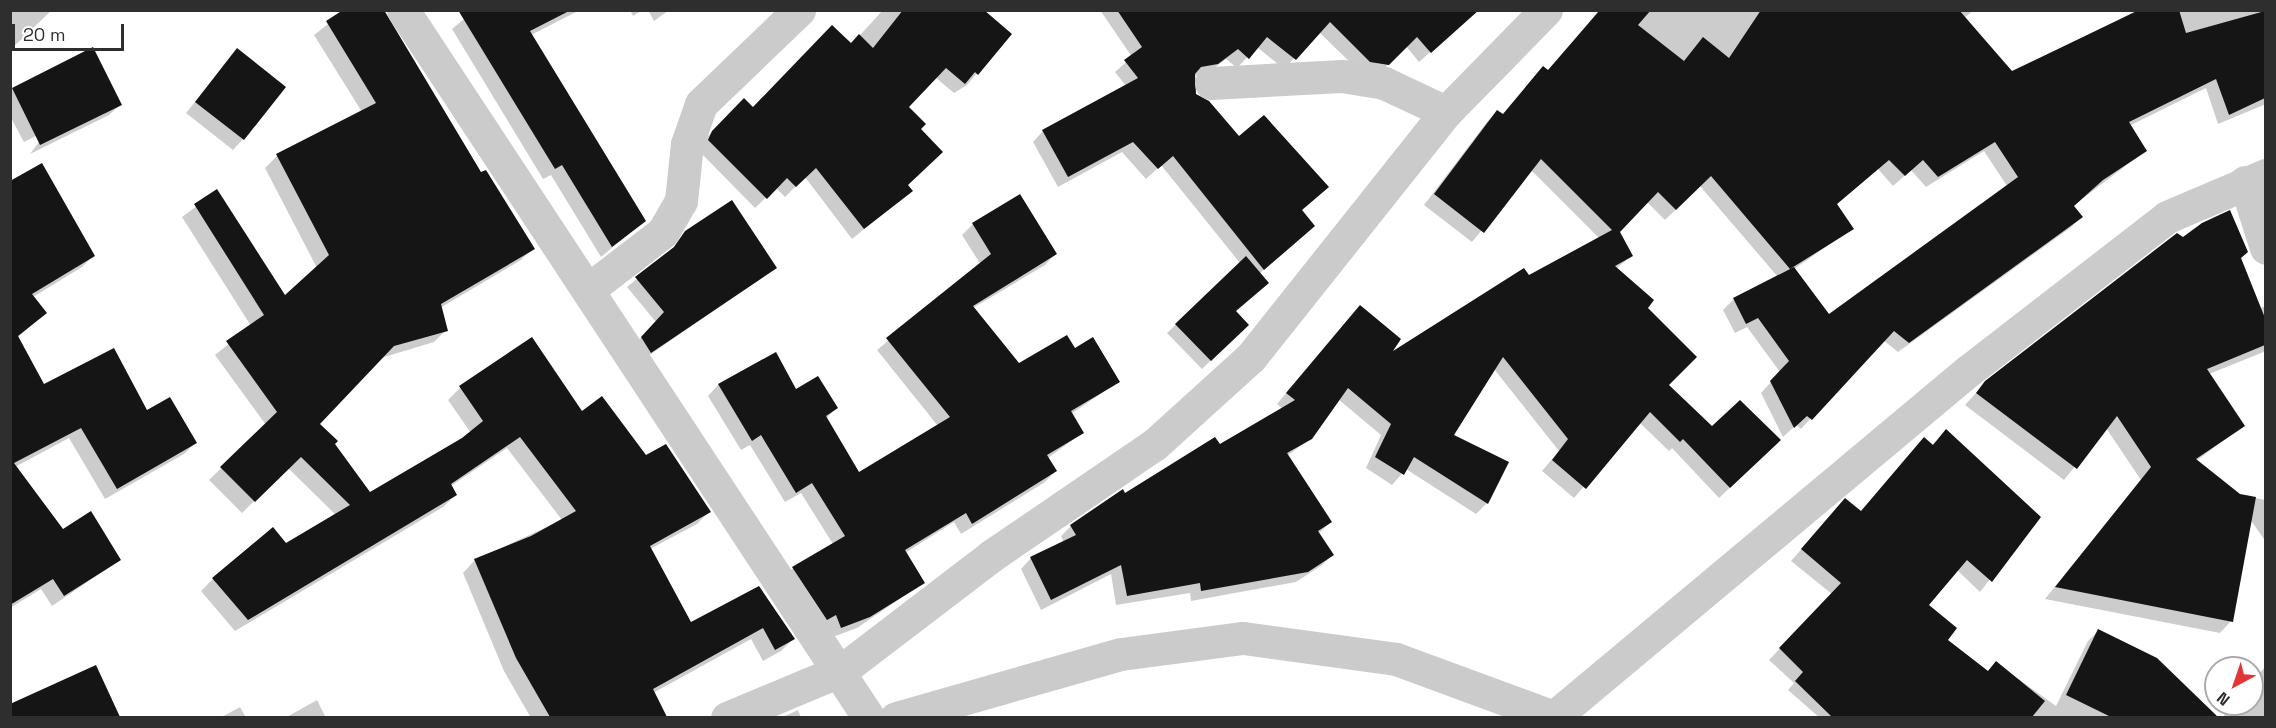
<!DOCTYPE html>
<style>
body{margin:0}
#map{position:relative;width:2276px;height:728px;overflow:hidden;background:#fff;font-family:"Space Grotesk",sans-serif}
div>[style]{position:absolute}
.shadow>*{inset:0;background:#0003}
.building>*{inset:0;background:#151515}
.street>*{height:33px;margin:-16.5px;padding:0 16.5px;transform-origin:16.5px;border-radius:16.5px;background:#cbcbcb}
span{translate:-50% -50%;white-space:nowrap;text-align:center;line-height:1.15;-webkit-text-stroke:6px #fff;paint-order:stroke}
.frame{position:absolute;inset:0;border:12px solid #2e2e2e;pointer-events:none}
.north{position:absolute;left:2204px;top:656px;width:60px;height:60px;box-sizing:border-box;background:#fff;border:2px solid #ababab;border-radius:50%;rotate:220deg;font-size:16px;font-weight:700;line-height:24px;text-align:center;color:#2e2e2e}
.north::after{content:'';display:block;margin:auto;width:21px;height:27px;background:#e13537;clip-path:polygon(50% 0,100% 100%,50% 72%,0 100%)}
.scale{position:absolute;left:12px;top:24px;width:112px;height:27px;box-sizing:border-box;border:3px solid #2e2e2e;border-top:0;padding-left:8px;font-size:18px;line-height:21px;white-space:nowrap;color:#2e2e2e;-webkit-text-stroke:4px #fff;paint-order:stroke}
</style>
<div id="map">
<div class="shadow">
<i style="clip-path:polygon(10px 10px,52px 10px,10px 50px)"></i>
<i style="clip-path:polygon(346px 10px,481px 174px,533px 248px,521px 260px,440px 308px,446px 330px,434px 342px,381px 358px,318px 424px,370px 494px,471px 433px,448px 400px,460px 388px,582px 413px,646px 457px,709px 512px,697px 524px,650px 549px,690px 624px,759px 588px,793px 639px,781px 651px,763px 661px,751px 639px,653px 693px,662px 711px,656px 718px,531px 718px,504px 671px,463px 573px,475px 560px,562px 520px,507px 448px,451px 486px,456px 495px,443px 507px,235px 631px,201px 591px,213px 579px,286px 544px,336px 515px,288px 468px,242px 513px,209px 480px,266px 425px,215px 355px,251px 326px,182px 217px,217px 191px,285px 297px,317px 268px,265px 168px,277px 156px,362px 112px,314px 35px)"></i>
<i style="clip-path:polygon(475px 10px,580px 10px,531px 35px,644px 221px,601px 257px,551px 175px,543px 179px,452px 29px)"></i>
<i style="clip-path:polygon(630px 10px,642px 10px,633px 16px)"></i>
<i style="clip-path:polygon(648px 10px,669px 10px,654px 21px)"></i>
<i style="clip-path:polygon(883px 10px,981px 10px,1010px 34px,967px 85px,954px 93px,935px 77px,907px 107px,919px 129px,906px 185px,911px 191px,852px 239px,805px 177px,785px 197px,776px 188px,755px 208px,699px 151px,701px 143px,744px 100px,753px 109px,851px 45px)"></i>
<i style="clip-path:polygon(1100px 10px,1477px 10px,1419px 62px,1406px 46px,1378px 75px,1360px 72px,1319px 32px,1284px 69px,1257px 47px,1237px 68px,1226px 59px,1206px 74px,1194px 76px,1194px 94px,1300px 211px,1302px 236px,1259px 274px,1235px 312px,1247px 325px,1202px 369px,1167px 333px,1240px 263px,1161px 165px,1146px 179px,1122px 152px,1058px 187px,1033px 142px,1043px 131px,1126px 86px,1115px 72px,1132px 57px)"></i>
<i style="clip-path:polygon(evenodd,1599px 10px,1974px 10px,1964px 18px,2012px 73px,2138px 10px,2266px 10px,2266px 104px,2218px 124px,2206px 88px,2129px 126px,2145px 151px,2073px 206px,2081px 217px,2070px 228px,1898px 352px,1883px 340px,1801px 429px,1796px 425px,1783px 437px,1761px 393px,1780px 372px,1747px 327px,1735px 333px,1723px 310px,1733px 300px,1778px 277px,1700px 186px,1665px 220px,1647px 202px,1619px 232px,1631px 256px,1616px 269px,1645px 308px,1667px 385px,1712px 428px,1769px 451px,1719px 498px,1672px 448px,1669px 451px,1639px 422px,1574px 498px,1542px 471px,1559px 451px,1494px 369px,1452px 436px,1507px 463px,1487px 503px,1476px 514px,1406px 469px,1392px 485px,1366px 468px,1381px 435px,1338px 399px,1311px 438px,1287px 456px,1331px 522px,1318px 534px,1332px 555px,1322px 565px,1296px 582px,1191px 601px,1190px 593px,1116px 605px,1111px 574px,1041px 610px,1021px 569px,1031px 558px,1064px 543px,1061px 536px,1071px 526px,1283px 409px,1277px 404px,1350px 317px,1387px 355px,1600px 239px,1531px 170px,1472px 242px,1424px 205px,1487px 122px,1497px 112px,1502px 116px,1548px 72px,1599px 10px,1984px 151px,2007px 186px,1828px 316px,1794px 269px,1852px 229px,1836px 205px,1878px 169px,1893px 186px,1911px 170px,1926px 187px,1984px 151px)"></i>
<i style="clip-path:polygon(237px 50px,243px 139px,233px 150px,186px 113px)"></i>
<i style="clip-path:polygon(12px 89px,120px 105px,109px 115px,30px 154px,48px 130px,24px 142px,10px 116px)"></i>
<i style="clip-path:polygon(10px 183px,93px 256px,82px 267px,33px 297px,45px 313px,17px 338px,43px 386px,146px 412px,196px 442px,184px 454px,105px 499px,69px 438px,15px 467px,62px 531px,120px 560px,52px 606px,41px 589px,10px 608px)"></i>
<i style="clip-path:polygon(973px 224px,1055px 254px,1045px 265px,973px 308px,1019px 365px,1074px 350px,1118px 382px,1071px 414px,1082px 433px,1048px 458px,1055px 471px,1045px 482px,961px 534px,954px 522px,905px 553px,923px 583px,857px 628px,830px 638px,782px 579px,792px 569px,833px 626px,792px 569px,833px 544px,801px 493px,785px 502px,750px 445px,741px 450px,708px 396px,718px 385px,775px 354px,795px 391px,836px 408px,826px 419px,858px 474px,938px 426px,877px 350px,981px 265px,962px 235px)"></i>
<i style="clip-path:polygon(686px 233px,775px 268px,641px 361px,632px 347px,656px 322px,627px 287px,669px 253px)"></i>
<i style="clip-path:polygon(2239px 258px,2260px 308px,2266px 306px,2266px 351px,2209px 374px,2243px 426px,2196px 461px,2239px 495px,2266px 500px,2266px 542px,2250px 519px,2231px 621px,2220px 633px,2045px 599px,2141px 480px,2106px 428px,2064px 480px,1965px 405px,1986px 382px)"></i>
<i style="clip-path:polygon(1936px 441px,2039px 517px,1980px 592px,1957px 570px,1927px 605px,1946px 640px,1987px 672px,1996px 663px,2056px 706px,2088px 641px,2098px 631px,2214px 718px,1820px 718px,1788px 690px,1794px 683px,1769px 660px,1832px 594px,1791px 561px,1835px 511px,1860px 513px)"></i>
<i style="clip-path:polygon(2266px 666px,2266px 718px,2222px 718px,2233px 704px,2252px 704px,2252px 682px)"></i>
<i style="clip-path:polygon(95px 667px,119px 718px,10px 718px,10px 705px)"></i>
<i style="clip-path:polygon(317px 700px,326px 718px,285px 718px)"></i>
<i style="clip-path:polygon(240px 707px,246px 718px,220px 718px)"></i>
<i style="clip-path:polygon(798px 710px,801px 718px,781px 718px)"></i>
</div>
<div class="building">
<i style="clip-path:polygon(343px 10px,384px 10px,481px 172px,486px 170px,535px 249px,441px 304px,448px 331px,394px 346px,320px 424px,338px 441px,335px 444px,370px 492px,462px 438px,483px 421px,459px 386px,532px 337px,582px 411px,602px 396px,646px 455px,666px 444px,711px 512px,650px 546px,691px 622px,759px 586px,795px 639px,775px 650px,763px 628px,653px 689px,667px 717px,550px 717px,516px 658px,474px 559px,531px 536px,576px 511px,520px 437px,451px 484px,457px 495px,248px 620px,212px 578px,273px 527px,286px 543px,350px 505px,301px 457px,255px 502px,220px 467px,277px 412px,226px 341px,264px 315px,194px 204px,217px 189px,285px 295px,329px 255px,276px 154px,376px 103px,326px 21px)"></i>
<i style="clip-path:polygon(458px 10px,571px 10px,530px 31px,646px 221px,612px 247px,562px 165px,555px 169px)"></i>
<i style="clip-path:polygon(903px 10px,984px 10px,1012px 34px,978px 75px,975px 72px,965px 84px,946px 68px,909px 107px,926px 124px,921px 129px,943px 152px,908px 185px,913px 191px,864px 229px,816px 168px,796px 187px,787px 178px,767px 199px,708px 140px,712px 131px,744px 98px,753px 107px,832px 25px,851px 43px,859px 34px,873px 48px)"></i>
<i style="clip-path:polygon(1117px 10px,1479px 10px,1431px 53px,1417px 37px,1389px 65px,1370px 62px,1330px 22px,1296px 60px,1267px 37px,1249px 59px,1238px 49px,1218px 64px,1201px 67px,1195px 74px,1196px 94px,1209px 101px,1239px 136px,1264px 115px,1329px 187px,1302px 210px,1315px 226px,1264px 270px,1173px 156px,1158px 169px,1133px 142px,1068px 177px,1042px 130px,1138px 78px,1124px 60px,1142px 47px)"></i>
<i style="clip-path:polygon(1600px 10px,1651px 10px,1638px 25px,1684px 61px,1703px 37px,1729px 58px,1761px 10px,1959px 10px,2012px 71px,2139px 10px,2179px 10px,2186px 33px,2265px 11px,2265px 98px,2229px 115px,2216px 79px,2129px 122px,2147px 151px,2103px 180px,2074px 206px,2083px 217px,1909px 343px,1894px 331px,1812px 420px,1807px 416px,1794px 428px,1770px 381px,1789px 361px,1758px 318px,1746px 324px,1733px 298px,1794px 267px,1829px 314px,2018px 177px,1995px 142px,1938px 177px,1923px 160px,1905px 176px,1889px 160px,1837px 204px,1854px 229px,1790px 269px,1711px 176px,1676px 210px,1658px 192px,1620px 232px,1633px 256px,1615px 266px,1654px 300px,1648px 308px,1697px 357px,1669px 385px,1712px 426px,1740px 400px,1781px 440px,1730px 488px,1683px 439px,1680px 442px,1650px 412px,1586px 489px,1552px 460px,1568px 439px,1503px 357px,1454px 435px,1509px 462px,1488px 504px,1414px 457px,1404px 475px,1375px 457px,1391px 424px,1348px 388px,1312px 439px,1287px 453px,1332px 522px,1318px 531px,1334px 555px,1308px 572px,1201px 591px,1200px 583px,1127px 596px,1121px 565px,1051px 600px,1030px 557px,1076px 535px,1070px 525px,1123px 489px,1125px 493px,1215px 437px,1220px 444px,1295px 400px,1286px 393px,1360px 305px,1401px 339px,1393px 351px,1524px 268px,1529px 275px,1612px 230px,1541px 159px,1484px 233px,1434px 194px,1497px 110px,1503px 114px,1543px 66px,1548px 70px)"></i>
<i style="clip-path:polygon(93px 47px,122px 105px,40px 145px,12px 88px)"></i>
<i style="clip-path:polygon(237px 48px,286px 87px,244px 140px,195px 102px)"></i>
<i style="clip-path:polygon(42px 163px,95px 256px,32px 294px,47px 313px,18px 336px,44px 384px,114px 348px,147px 410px,170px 397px,197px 443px,117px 489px,81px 428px,14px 463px,63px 529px,91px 511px,121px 560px,64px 596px,53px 579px,10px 605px,10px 181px)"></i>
<i style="clip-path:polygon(1020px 194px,1057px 254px,973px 306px,1019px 363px,1067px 335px,1075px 348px,1093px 337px,1120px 382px,1071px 411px,1084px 433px,1047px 455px,1057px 471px,972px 524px,966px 513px,905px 550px,925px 583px,870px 617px,841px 628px,836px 615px,827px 620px,792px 567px,845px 536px,812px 483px,796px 493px,761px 435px,752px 441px,718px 384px,776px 352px,796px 389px,818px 376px,838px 408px,826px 416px,859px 472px,950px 417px,886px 338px,991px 254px,972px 223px)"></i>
<i style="clip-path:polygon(732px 200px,777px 268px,651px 353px,641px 337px,664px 312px,635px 277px,674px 247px,685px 231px)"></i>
<i style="clip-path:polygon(2230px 210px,2248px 252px,2241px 258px,2265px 318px,2265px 345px,2207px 369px,2245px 426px,2196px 459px,2240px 494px,2256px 497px,2233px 622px,2055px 587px,2151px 467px,2117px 416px,2077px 469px,1976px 393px,1985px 381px,2177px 233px,2183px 237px,2202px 223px)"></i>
<i style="clip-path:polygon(1246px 256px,1269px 283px,1236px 311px,1249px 325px,1211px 361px,1175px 324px)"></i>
<i style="clip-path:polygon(1946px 429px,2041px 517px,1992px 582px,1967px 560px,1929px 605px,1957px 628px,1948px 640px,1988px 671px,1996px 661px,2045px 701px,2032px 717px,1832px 717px,1795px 681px,1803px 672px,1779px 648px,1841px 583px,1801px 549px,1845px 498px,1861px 511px,1924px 437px,1933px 445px)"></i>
<i style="clip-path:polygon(2098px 629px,2157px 658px,2218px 717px,2111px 717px,2066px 695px)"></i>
<i style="clip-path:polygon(96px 665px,120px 717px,10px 717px,10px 704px)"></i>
</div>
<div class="street">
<i style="left:403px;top:10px;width:848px;rotate:56.65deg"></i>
<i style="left:1211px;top:83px;width:131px;rotate:-3.1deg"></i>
<i style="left:1342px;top:76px;width:43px;rotate:9.5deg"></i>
<i style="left:1384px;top:83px;width:68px;rotate:25.1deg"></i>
<i style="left:2245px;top:182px;width:69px;rotate:72.3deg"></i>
<i style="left:589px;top:289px;width:93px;rotate:-37.6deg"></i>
<i style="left:663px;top:232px;width:36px;rotate:-60deg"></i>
<i style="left:681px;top:201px;width:57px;rotate:-84deg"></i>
<i style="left:687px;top:144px;width:42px;rotate:-70.7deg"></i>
<i style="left:701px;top:104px;width:136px;rotate:-43.8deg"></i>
<i style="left:1554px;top:717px;width:540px;rotate:-39.89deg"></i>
<i style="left:1968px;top:371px;width:252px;rotate:-37.7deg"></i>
<i style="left:2167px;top:217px;width:108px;rotate:-23deg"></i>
<i style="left:727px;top:718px;width:125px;rotate:-22.7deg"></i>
<i style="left:842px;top:670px;width:188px;rotate:-37.4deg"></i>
<i style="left:991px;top:556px;width:197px;rotate:-34.3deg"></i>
<i style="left:1154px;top:445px;width:131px;rotate:-42.2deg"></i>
<i style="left:1251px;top:357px;width:313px;rotate:-51.5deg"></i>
<i style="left:1446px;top:112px;width:143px;rotate:-45.6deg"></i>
<i style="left:896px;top:718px;width:234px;rotate:-15.9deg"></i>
<i style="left:1121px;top:654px;width:123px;rotate:-7.5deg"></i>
<i style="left:1243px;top:638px;width:154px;rotate:7.8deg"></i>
<i style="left:1396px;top:659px;width:171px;rotate:20.2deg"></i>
</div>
<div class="frame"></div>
<div class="north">N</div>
<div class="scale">20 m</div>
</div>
